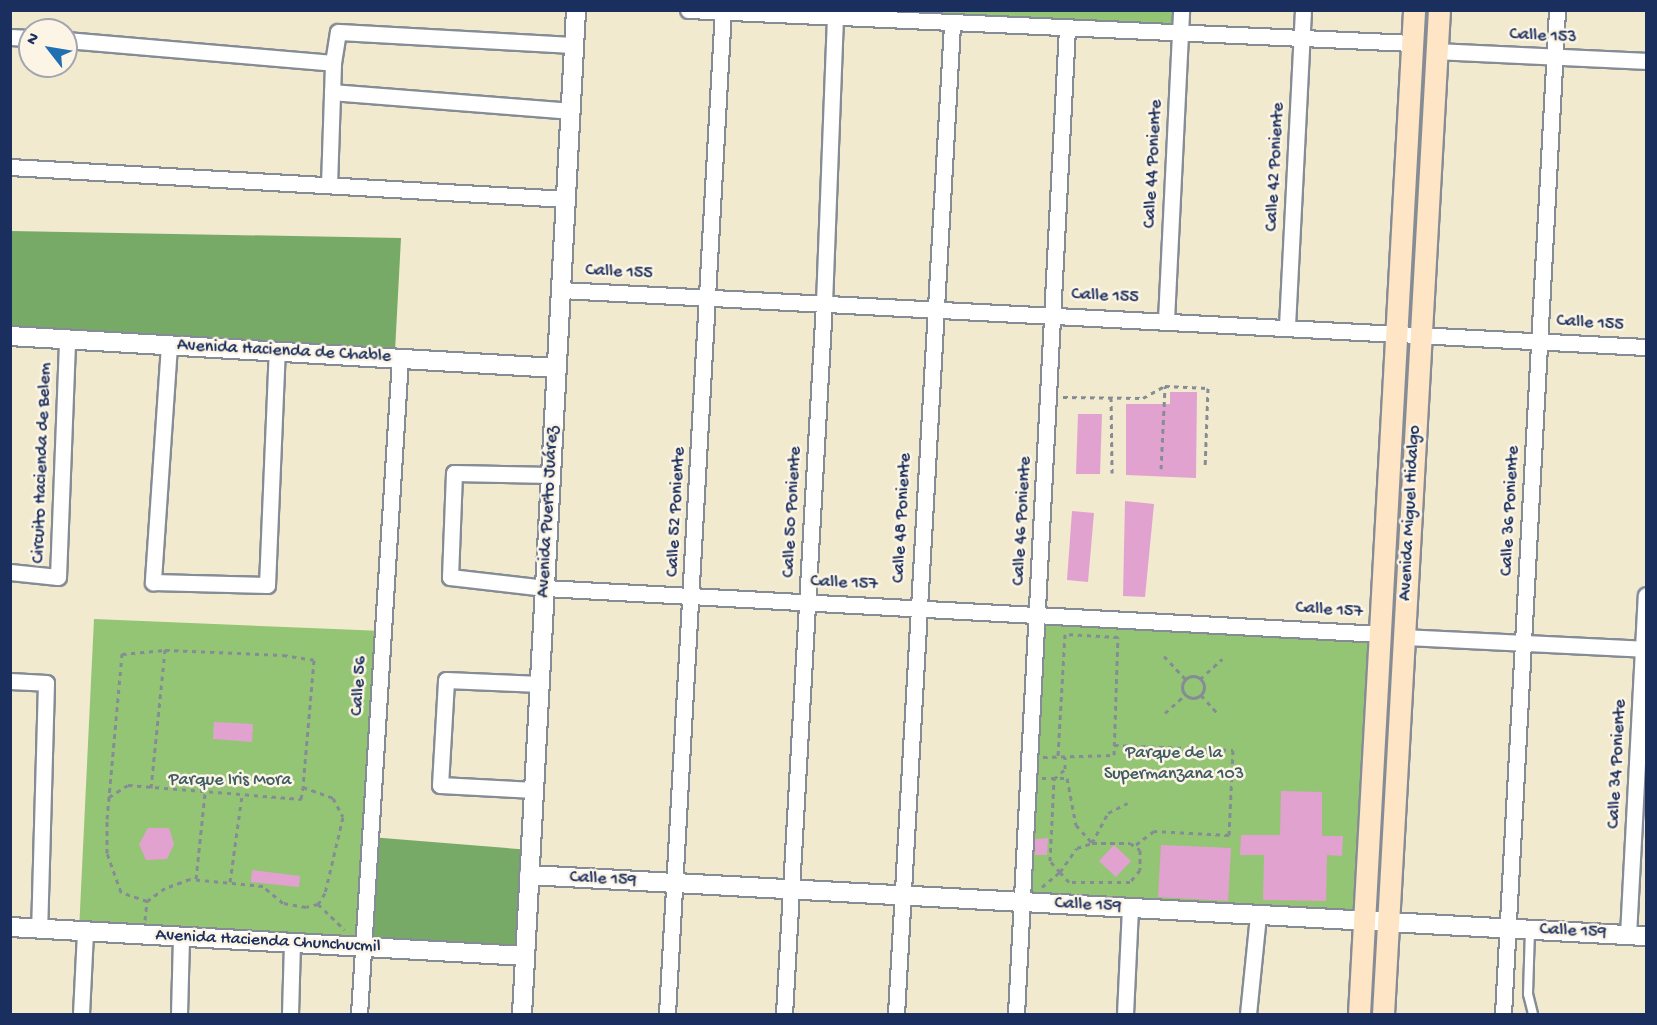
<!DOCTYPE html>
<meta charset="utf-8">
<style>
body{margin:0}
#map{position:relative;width:1657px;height:1025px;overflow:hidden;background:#f1eacf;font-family:"Gochi Hand",sans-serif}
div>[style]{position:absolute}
.green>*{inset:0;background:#93c575}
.forest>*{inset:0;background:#76aa66}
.building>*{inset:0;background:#e2a2d0}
.path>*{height:3px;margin-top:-1.5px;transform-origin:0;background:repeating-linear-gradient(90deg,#868c96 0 4.5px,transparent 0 9px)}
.path>.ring{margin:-1.5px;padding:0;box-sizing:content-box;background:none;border:3px solid #868c96;border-radius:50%}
.roads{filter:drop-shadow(2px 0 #868c96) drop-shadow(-2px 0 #868c96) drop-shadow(0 2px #868c96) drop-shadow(0 -2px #868c96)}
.service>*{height:8px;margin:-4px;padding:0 4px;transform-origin:4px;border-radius:4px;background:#fff}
.minor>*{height:15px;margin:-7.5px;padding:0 7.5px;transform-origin:7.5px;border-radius:7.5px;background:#fff}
.tertiary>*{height:18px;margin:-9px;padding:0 9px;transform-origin:9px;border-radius:9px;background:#fff}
.secondary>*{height:21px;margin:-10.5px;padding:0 10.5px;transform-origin:10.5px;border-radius:10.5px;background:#fde5c5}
span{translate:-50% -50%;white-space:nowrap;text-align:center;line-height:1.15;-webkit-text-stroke:5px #fcf5e5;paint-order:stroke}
.street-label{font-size:18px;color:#1b2f5e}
.park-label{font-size:18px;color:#3f5c65}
.frame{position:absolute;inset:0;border:12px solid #1b2f5e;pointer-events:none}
.north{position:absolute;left:18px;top:18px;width:60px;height:60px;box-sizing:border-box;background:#fcf5e5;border:2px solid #a2a6af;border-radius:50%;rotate:301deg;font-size:16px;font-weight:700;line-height:24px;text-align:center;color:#1b2f5e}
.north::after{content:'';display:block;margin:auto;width:21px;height:27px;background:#1f6fb2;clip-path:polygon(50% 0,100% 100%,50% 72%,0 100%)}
</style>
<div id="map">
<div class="green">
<i style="clip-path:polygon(838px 10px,1178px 11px,1177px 30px)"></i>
<i style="clip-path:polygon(1038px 614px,1380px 634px,1364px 921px,1022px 902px)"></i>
<i style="clip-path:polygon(94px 619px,383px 631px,364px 947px,79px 931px)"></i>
</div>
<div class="forest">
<i style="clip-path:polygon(10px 231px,401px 238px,395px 351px,11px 331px)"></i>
<i style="clip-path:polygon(370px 837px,531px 850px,525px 956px,364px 947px)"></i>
</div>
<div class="building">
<i style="clip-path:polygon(1170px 392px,1197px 392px,1196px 478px,1126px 475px,1126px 404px,1170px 404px)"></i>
<i style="clip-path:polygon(1078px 414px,1102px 414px,1100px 474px,1076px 474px)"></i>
<i style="clip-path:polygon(1125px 501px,1154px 504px,1145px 597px,1123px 596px)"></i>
<i style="clip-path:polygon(1072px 511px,1094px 513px,1088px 582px,1067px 580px)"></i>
<i style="clip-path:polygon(214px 722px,253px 724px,252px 742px,213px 739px)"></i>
<i style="clip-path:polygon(1281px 791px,1322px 792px,1322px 836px,1343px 836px,1342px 856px,1327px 855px,1326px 901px,1263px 900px,1264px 855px,1240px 855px,1241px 835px,1280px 835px)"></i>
<i style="clip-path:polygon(148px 828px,169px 828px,174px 844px,167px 859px,146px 860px,139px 844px)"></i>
<i style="clip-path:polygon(1048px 838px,1047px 855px,1035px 855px,1035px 839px)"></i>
<i style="clip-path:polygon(1114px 845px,1131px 861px,1116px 877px,1099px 861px)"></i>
<i style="clip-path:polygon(1161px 845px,1231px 848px,1228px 901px,1158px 897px)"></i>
<i style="clip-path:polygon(252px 870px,300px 876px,299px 887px,251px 882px)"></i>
</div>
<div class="path">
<i style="left:1063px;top:397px;width:80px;rotate:0.7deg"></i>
<i style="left:1143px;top:398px;width:25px;rotate:-29deg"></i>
<i style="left:1165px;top:386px;width:43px;rotate:2.7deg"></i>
<i style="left:1208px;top:388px;width:80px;rotate:92.1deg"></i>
<i style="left:1111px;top:397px;width:76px;rotate:89.2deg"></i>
<i style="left:1161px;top:469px;width:83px;rotate:-87.2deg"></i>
<i style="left:165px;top:650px;width:118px;rotate:2.4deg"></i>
<i style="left:283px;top:655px;width:31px;rotate:9deg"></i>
<i style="left:314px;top:660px;width:127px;rotate:95deg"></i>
<i style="left:303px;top:787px;width:32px;rotate:20deg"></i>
<i style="left:333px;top:798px;width:21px;rotate:62deg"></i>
<i style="left:343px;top:817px;width:78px;rotate:103.3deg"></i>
<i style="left:325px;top:893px;width:13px;rotate:122deg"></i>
<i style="left:318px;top:904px;width:12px;rotate:166deg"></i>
<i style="left:306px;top:907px;width:23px;rotate:-170deg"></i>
<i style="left:283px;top:903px;width:26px;rotate:-140deg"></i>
<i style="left:263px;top:886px;width:73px;rotate:-174.5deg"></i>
<i style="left:190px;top:879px;width:27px;rotate:160deg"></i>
<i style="left:165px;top:888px;width:22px;rotate:144deg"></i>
<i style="left:147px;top:901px;width:28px;rotate:-161deg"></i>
<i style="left:121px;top:892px;width:41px;rotate:-109.7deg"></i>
<i style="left:107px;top:853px;width:34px;rotate:-90deg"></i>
<i style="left:107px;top:819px;width:166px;rotate:-84.8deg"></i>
<i style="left:122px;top:654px;width:43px;rotate:-5.3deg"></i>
<i style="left:1164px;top:656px;width:33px;rotate:47deg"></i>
<i class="ring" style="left:1182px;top:676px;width:19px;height:19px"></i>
<i style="left:1200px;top:679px;width:30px;rotate:-42deg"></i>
<i style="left:1201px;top:695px;width:25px;rotate:48deg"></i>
<i style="left:1165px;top:713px;width:27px;rotate:-42deg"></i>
<i style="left:1114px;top:745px;width:119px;rotate:2.4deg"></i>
<i style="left:1233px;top:750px;width:85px;rotate:92.7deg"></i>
<i style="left:1229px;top:835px;width:75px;rotate:-176.9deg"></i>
<i style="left:1154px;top:831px;width:25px;rotate:143deg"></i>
<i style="left:1043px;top:757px;width:71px;rotate:-1.6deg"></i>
<i style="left:1114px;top:755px;width:118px;rotate:-88.1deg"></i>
<i style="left:1118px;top:637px;width:53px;rotate:-176.8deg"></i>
<i style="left:1065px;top:634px;width:122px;rotate:93.3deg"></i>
<i style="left:1042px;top:778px;width:25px"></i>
<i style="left:1067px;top:778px;width:48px;rotate:79.2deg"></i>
<i style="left:1076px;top:825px;width:24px;rotate:48deg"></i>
<i style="left:151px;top:788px;width:139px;rotate:-84.2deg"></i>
<i style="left:109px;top:797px;width:22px;rotate:-32deg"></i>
<i style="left:128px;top:785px;width:174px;rotate:4.6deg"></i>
<i style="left:301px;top:799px;width:12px;rotate:-81deg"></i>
<i style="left:1092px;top:843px;width:34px;rotate:-62deg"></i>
<i style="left:1108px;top:813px;width:22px;rotate:-27deg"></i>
<i style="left:196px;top:879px;width:86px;rotate:-84deg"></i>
<i style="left:230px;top:882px;width:88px;rotate:-82.1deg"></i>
<i style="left:1042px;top:887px;width:23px;rotate:-40deg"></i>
<i style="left:1060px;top:872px;width:29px;rotate:-55deg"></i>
<i style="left:1077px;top:848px;width:16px;rotate:-18deg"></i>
<i style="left:1092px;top:843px;width:38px"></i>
<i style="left:1130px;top:843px;width:12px;rotate:35deg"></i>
<i style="left:1140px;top:850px;width:20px;rotate:90deg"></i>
<i style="left:1140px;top:870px;width:16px;rotate:130deg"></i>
<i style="left:1130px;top:882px;width:61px;rotate:180deg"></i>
<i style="left:1069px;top:882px;width:13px;rotate:-132deg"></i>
<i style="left:1060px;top:872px;width:15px;rotate:-132deg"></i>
<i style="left:1050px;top:861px;width:82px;rotate:-87.2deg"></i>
<i style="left:1054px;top:779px;width:15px;rotate:-42deg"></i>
<i style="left:1065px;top:769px;width:12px;rotate:-90deg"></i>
<i style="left:318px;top:904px;width:37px;rotate:44deg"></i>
<i style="left:145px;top:920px;width:19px;rotate:-84deg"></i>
</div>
<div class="roads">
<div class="service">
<i style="left:1530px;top:930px;width:64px;rotate:91.8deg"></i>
<i style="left:1528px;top:994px;width:21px;rotate:76deg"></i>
</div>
<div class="minor">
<i style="left:688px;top:10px;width:725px;rotate:2.61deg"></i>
<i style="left:10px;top:37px;width:20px;rotate:3deg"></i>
<i style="left:66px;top:40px;width:268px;rotate:4.9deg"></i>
<i style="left:1437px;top:51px;width:209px;rotate:2.7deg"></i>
<i style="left:332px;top:92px;width:240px;rotate:4.5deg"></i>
<i style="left:10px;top:167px;width:557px;rotate:3.29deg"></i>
<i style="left:329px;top:185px;width:122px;rotate:-88.1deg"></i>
<i style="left:333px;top:63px;width:31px;rotate:-81deg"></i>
<i style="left:338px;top:32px;width:236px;rotate:3.2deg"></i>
<i style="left:561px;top:290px;width:1086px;rotate:3.01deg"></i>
<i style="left:1166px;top:320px;width:310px;rotate:-87.2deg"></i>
<i style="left:1287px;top:326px;width:316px;rotate:-87.1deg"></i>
<i style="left:169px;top:345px;width:238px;rotate:93.9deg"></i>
<i style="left:153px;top:582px;width:114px;rotate:1.5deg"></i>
<i style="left:267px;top:585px;width:234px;rotate:-87.6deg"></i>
<i style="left:551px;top:475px;width:97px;rotate:-178.8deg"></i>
<i style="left:454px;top:473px;width:104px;rotate:92.2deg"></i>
<i style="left:450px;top:577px;width:96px;rotate:6.6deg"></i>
<i style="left:545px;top:588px;width:836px;rotate:3.15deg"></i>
<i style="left:10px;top:572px;width:48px;rotate:5.9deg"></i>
<i style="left:58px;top:577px;width:238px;rotate:-87.8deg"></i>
<i style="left:1404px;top:637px;width:242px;rotate:2.8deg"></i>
<i style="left:10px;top:681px;width:36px;rotate:3deg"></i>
<i style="left:46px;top:683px;width:246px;rotate:91.6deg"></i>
<i style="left:534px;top:790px;width:94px;rotate:-177deg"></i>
<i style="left:440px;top:785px;width:105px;rotate:-86.7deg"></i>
<i style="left:446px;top:680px;width:94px;rotate:2.4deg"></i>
<i style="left:1628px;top:935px;width:340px;rotate:-87deg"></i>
<i style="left:81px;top:1014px;width:83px;rotate:-87.2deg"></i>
<i style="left:179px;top:1014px;width:78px;rotate:-88.5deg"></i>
<i style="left:290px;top:1014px;width:71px;rotate:-88.4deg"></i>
<i style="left:359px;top:1014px;width:656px;rotate:-86.42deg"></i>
<i style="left:667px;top:1014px;width:1006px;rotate:-86.81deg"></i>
<i style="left:784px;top:1014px;width:712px;rotate:-86.78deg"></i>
<i style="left:824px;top:303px;width:293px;rotate:-87.8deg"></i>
<i style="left:896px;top:1014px;width:992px;rotate:-86.76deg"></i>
<i style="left:1016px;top:1014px;width:986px;rotate:-87.04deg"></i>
<i style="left:1125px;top:1014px;width:106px;rotate:-87.3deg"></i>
<i style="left:1248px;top:1014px;width:100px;rotate:-84.2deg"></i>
<i style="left:1503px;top:1014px;width:1005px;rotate:-86.92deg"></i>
</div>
<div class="tertiary">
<i style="left:10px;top:336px;width:548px;rotate:3.35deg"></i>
<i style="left:529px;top:875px;width:1119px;rotate:3.13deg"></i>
<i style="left:10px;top:927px;width:516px;rotate:3.22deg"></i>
<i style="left:522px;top:1014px;width:1005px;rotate:-86.92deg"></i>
</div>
<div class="secondary">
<i style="left:1359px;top:1014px;width:1006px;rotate:-86.86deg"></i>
<i style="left:1383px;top:1014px;width:1006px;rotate:-86.81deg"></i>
</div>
</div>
<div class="street-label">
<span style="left:1543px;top:37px;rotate:3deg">Calle 153</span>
<span style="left:1154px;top:164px;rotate:-87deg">Calle 44 Poniente</span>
<span style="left:1276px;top:167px;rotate:-87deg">Calle 42 Poniente</span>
<span style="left:619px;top:273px;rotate:3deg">Calle 155</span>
<span style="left:1105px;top:297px;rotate:3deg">Calle 155</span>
<span style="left:1590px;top:324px;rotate:4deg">Calle 155</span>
<span style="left:284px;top:352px;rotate:3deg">Avenida Hacienda de Chable</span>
<span style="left:43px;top:463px;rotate:-88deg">Circuito Hacienda de Belem</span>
<span style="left:1511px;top:511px;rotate:-87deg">Calle 36 Poniente</span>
<span style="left:549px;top:512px;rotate:-87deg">Avenida Puerto Juárez</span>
<span style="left:677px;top:512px;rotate:-87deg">Calle 52 Poniente</span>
<span style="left:793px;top:512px;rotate:-87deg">Calle 50 Poniente</span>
<span style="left:1411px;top:513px;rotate:-87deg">Avenida Miguel Hidalgo</span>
<span style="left:903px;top:518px;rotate:-87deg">Calle 48 Poniente</span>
<span style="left:1023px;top:521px;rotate:-87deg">Calle 46 Poniente</span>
<span style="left:844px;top:584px;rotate:3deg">Calle 157</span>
<span style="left:1329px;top:611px;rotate:4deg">Calle 157</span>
<span style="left:360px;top:686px;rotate:-86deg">Calle 56</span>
<span style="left:1618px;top:764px;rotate:-87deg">Calle 34 Poniente</span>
<span style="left:603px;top:880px;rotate:3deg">Calle 159</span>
<span style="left:1088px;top:906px;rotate:3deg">Calle 159</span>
<span style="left:1573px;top:932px;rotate:3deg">Calle 159</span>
<span style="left:268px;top:942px;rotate:3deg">Avenida Hacienda Chunchucmil</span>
</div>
<div class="park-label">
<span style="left:1174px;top:765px">Parque de la<br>Supermanzana 103</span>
<span style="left:230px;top:781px">Parque Iris Mora</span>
</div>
<div class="frame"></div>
<div class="north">N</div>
</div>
